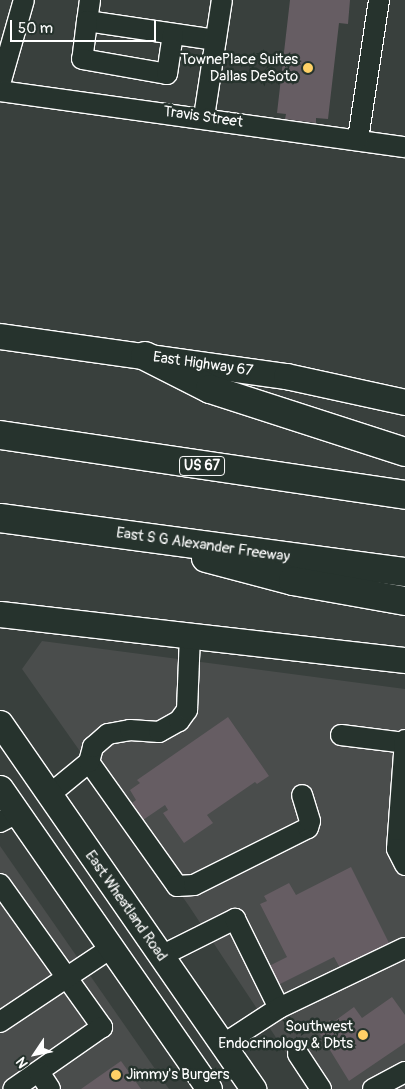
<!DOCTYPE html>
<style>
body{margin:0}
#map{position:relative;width:405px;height:1089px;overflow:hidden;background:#39403d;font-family:Pangolin,sans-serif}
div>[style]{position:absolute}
.built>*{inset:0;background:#4a4d4c}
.building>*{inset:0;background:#665d63}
.roads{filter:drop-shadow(1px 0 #fff) drop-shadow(-1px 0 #fff) drop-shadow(0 1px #fff) drop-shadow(0 -1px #fff)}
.minor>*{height:20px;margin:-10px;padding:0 10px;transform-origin:10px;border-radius:10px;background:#26332d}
.major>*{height:25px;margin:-12.5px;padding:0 12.5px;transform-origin:12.5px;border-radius:12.5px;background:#26332d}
.highway>*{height:28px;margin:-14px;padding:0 14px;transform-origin:14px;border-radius:14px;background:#26332d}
.dots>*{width:14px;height:14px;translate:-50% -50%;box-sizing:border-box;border:2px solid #26332d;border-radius:50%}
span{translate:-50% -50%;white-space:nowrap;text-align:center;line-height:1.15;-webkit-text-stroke:5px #26332d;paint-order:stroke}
.shield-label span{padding:1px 4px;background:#26332d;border:1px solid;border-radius:4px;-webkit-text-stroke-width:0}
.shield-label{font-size:14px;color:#fff;font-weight:700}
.poi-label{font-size:15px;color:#fff}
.right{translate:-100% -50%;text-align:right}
.left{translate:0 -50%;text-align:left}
.street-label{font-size:15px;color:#fff}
.north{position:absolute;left:10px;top:1029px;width:50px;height:50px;-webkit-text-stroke:4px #26332d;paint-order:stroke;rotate:236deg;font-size:14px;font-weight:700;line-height:20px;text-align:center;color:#fff}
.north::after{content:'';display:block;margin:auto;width:18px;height:22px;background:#fff;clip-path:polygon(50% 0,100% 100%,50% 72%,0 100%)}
.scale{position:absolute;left:10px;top:20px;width:146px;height:22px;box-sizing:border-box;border:2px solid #fff;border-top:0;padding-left:6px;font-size:15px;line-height:18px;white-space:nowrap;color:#fff;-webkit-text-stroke:4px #26332d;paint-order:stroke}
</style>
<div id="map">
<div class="built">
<i style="clip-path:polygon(42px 641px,405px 689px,405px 1089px,310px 1089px,189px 906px,22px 669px)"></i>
<i style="clip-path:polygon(0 846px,169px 1089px,0 1089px)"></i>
</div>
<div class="building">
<i style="clip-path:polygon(290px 0,350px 0,348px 24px,339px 23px,328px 119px,316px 118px,316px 123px,285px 119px,286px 114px,277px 113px)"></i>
<i style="clip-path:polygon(228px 717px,269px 776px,257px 784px,255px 782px,207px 815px,213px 823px,184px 843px,163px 813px,168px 810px,165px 805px,143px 820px,132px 803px,136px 800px,130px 790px,140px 783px,137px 780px)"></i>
<i style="clip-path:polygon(351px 867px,389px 943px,340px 968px,334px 957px,278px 985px,269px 966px,287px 957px,260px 904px,267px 901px,264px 896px,289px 883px,296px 895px)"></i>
<i style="clip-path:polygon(392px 997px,405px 1015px,405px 1043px,349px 1081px,317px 1029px,330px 1020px,332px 1023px,354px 1007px,362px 1018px)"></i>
<i style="clip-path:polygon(121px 1061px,141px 1089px,81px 1089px)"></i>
</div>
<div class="roads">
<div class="minor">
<i style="left:90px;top:0;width:21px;rotate:98deg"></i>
<i style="left:87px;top:21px;width:130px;rotate:8.4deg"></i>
<i style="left:87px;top:21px;width:38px;rotate:97deg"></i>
<i style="left:82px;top:59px;width:86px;rotate:10deg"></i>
<i style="left:167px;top:74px;width:40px;rotate:-81.5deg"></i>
<i style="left:0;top:84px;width:87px;rotate:-74.1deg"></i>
<i style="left:0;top:91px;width:409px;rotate:7.9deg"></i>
<i style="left:204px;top:117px;width:118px;rotate:-81.3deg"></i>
<i style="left:358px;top:139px;width:141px;rotate:-81.4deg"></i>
<i style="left:341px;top:735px;width:64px;rotate:7.1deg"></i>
<i style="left:405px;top:740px;width:109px;rotate:94.2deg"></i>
<i style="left:397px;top:849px;width:18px;rotate:63deg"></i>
<i style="left:89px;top:762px;width:152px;rotate:54.6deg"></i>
<i style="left:177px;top:886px;width:17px;rotate:-3deg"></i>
<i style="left:194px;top:885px;width:127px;rotate:-26.6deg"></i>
<i style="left:308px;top:828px;width:7px;rotate:-74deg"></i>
<i style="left:310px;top:821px;width:27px;rotate:-107deg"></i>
<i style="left:49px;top:795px;width:52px;rotate:-39.5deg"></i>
<i style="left:89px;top:762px;width:16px;rotate:-75deg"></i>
<i style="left:93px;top:747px;width:20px;rotate:-41deg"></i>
<i style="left:108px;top:734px;width:22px;rotate:-10deg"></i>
<i style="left:130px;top:730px;width:29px;rotate:4deg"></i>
<i style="left:159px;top:732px;width:23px;rotate:-29deg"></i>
<i style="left:179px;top:721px;width:14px;rotate:-54deg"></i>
<i style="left:187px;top:710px;width:74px;rotate:-87.7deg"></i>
<i style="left:0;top:822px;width:19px;rotate:-28deg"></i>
<i style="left:0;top:884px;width:176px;rotate:54.5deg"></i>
<i style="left:102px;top:1027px;width:108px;rotate:145.1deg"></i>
<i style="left:161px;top:956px;width:83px;rotate:-26.6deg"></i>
<i style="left:235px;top:919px;width:99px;rotate:63.7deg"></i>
<i style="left:279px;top:1008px;width:68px;rotate:147deg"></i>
<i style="left:279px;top:1008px;width:139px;rotate:-25.6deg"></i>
<i style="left:0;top:1022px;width:133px;rotate:-33.7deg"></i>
<i style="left:298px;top:1054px;width:42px;rotate:56.7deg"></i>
<i style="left:39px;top:1072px;width:20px;rotate:57deg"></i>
<i style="left:373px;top:1089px;width:36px;rotate:-28deg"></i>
</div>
<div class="major">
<i style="left:0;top:336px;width:289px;rotate:8deg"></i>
<i style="left:286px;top:376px;width:122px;rotate:12.3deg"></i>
<i style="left:0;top:614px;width:408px;rotate:6.5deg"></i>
<i style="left:0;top:723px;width:445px;rotate:55.3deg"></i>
<i style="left:0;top:788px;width:366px;rotate:55.2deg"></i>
</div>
<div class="highway">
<i style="left:145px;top:356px;width:73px;rotate:26.9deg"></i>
<i style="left:210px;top:389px;width:205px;rotate:17.9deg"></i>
<i style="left:0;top:435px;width:409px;rotate:8.4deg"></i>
<i style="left:0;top:518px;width:409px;rotate:7.6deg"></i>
<i style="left:206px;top:558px;width:90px;rotate:14.8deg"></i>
<i style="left:293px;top:581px;width:114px;rotate:10.1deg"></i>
</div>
</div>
<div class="dots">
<i style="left:308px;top:68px;background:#ffd166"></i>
<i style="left:363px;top:1035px;background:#ffd166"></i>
<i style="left:116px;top:1075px;background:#ffd166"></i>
</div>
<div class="shield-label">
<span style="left:202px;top:466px">US 67</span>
</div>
<div class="poi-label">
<span class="right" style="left:298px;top:68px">TownePlace Suites<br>Dallas DeSoto</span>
<span class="right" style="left:353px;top:1035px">Southwest<br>Endocrinology &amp; Dbts</span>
<span class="left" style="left:126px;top:1075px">Jimmy's Burgers</span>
</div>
<div class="street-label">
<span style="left:203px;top:117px;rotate:8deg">Travis Street</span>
<span style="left:203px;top:364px;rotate:8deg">East Highway 67</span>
<span style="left:203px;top:545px;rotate:8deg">East S G Alexander Freeway</span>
<span style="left:126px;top:906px;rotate:55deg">East Wheatland Road</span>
</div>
<div class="north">N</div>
<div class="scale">50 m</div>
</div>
